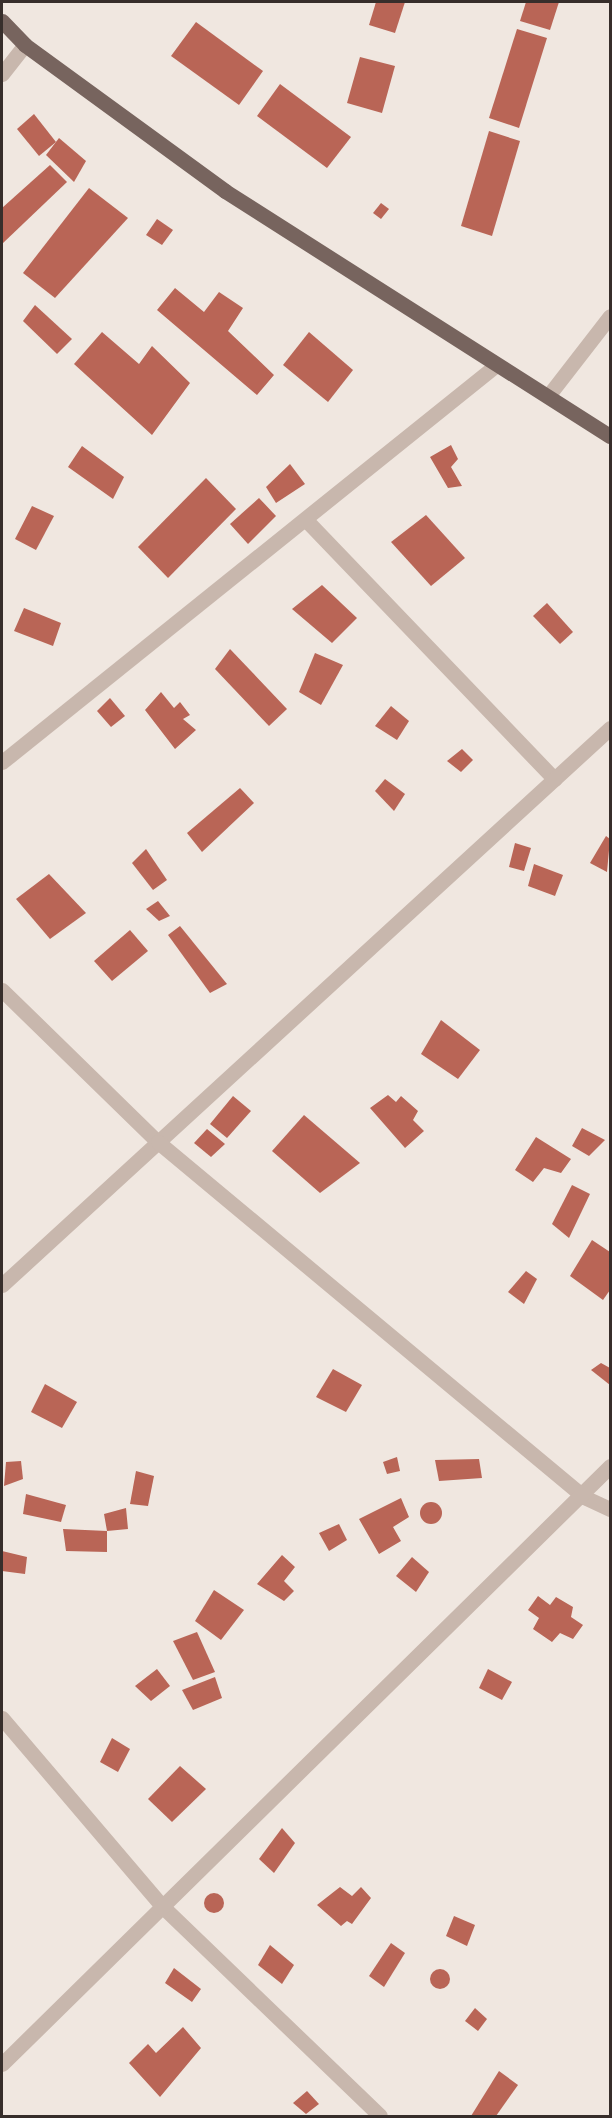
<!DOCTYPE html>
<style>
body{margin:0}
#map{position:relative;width:612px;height:2118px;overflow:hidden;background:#f0e7e0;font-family:Signika,sans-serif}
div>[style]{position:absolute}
.building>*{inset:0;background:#b96556}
.round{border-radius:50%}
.minor>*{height:15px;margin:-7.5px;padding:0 7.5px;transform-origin:7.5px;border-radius:7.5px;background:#c8b7ad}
.major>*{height:15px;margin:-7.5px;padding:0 7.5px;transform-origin:7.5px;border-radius:7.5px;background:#77645e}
span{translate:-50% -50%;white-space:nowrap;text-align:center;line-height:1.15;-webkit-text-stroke:6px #f8f2ec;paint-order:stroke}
.frame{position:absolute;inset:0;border:3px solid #372e2b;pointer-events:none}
</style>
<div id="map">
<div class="building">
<i style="clip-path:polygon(376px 2px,405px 2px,395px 33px,369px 25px)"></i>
<i style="clip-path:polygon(526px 2px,559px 2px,550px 30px,520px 21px)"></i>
<i style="clip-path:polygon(196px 22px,263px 71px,239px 105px,171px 56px)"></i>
<i style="clip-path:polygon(517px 29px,547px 38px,519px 128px,489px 118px)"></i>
<i style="clip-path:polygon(360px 57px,395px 66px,382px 113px,347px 103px)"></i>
<i style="clip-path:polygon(280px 84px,351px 137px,327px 168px,257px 116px)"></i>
<i style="clip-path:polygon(34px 114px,56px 142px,39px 156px,17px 129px)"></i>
<i style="clip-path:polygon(489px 131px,520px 141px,492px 236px,461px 226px)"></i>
<i style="clip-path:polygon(59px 138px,86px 161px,74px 182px,46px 155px)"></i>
<i style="clip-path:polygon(50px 165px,67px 182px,2px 244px,2px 208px)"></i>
<i style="clip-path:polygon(89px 188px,128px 218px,55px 298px,23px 273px)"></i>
<i style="clip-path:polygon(381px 203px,389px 209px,381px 219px,373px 213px)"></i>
<i style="clip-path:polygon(157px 219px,173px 230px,162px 245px,146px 235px)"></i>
<i style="clip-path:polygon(175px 288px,204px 312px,219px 292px,243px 308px,228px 331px,274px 375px,257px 395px,157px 310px)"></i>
<i style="clip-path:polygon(35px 305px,72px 339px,57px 354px,23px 321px)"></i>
<i style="clip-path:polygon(102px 332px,139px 364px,152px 346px,190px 383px,152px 435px,74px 364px)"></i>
<i style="clip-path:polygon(309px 332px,353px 370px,328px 402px,283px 365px)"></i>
<i style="clip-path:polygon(451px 445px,458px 459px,451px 467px,462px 486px,448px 488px,430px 457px)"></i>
<i style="clip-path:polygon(82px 446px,124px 477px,113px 499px,68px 467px)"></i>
<i style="clip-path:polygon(290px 464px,305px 484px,276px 503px,266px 487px)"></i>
<i style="clip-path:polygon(206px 478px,236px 509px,168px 578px,138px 547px)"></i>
<i style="clip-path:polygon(259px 498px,276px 516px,248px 544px,230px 524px)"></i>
<i style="clip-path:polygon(32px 506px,54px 516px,36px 550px,15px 539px)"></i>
<i style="clip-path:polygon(426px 515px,465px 558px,431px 586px,391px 542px)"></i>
<i style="clip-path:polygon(322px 585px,357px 618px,332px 643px,292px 609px)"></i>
<i style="clip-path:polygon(547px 603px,573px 632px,560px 644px,533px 616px)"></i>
<i style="clip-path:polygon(24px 608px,61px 623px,53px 646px,14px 631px)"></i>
<i style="clip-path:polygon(230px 649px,287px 709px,269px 726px,215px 669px)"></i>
<i style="clip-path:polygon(315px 653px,343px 665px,321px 705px,299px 692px)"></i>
<i style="clip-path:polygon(161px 692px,174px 708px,180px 702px,190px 715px,183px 719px,196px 730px,175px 749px,145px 710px)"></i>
<i style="clip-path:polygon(110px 698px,125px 716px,111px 727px,97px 711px)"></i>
<i style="clip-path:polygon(391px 706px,409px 721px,397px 740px,375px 726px)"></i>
<i style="clip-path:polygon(462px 749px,473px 760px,461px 772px,447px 761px)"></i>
<i style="clip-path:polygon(385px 779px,405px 794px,394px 811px,375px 791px)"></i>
<i style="clip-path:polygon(240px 788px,254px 803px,202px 852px,187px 833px)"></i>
<i style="clip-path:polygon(606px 836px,610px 839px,607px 872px,590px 863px)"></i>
<i style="clip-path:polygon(515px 843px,531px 848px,524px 871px,509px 867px)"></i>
<i style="clip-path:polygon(146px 849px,167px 880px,153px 890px,132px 863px)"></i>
<i style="clip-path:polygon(534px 864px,563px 875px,555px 896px,528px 886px)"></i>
<i style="clip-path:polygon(49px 874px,86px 913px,50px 939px,16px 899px)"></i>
<i style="clip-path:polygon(158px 901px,170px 916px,159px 921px,146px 909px)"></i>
<i style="clip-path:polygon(180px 926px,227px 984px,210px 993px,168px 935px)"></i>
<i style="clip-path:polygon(130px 930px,148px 951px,112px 981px,94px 961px)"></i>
<i style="clip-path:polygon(441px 1020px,480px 1050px,458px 1079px,421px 1054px)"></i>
<i style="clip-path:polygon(388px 1095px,396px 1102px,401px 1096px,418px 1111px,413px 1120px,424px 1131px,405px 1148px,370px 1108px)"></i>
<i style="clip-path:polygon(233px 1096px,251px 1111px,227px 1138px,210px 1124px)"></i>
<i style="clip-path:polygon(304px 1115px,360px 1163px,320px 1193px,272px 1151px)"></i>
<i style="clip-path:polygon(582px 1128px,605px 1140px,589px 1156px,572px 1146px)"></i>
<i style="clip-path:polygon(207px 1129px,225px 1144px,211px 1157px,194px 1143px)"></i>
<i style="clip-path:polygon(536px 1137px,571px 1159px,561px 1173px,544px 1168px,533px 1182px,515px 1170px)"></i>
<i style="clip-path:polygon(572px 1185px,590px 1194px,569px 1238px,552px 1224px)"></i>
<i style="clip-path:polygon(592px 1240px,610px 1252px,610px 1290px,603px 1300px,570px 1276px)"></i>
<i style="clip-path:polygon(526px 1271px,537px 1279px,524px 1304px,508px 1292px)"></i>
<i style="clip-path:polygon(601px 1363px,610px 1368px,610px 1385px,591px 1370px)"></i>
<i style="clip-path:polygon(333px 1369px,362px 1385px,346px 1412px,316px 1397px)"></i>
<i style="clip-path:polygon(45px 1384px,77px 1402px,62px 1428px,31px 1412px)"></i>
<i style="clip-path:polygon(397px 1457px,400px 1471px,387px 1474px,383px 1462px)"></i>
<i style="clip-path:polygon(479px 1459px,482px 1478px,439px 1481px,435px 1460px)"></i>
<i style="clip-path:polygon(21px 1461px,23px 1479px,4px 1486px,6px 1462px)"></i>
<i style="clip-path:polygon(136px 1471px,154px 1476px,148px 1506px,130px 1504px)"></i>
<i style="clip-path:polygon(26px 1494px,66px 1505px,61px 1522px,23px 1514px)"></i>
<i style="clip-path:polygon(401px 1498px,409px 1517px,393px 1527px,401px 1541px,379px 1554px,359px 1519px)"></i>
<i class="round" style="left:420px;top:1502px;width:22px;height:22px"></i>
<i style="clip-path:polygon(126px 1508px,128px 1529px,107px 1531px,107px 1552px,66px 1551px,63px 1529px,107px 1531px,104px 1514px)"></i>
<i style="clip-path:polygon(339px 1524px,347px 1540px,329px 1551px,319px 1533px)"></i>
<i style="clip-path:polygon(2px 1551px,27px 1557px,25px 1574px,2px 1571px)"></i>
<i style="clip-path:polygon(282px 1555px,295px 1567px,284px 1581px,294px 1591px,284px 1601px,257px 1584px)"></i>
<i style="clip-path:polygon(412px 1557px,429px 1572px,416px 1592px,396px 1576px)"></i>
<i style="clip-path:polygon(214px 1590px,244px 1610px,221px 1640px,195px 1621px)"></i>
<i style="clip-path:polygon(538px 1596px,550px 1605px,556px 1597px,573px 1607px,571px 1617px,583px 1625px,573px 1639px,560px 1633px,552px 1642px,533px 1629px,539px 1618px,528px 1610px)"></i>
<i style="clip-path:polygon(197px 1632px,215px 1672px,193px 1680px,173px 1641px)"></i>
<i style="clip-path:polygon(157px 1669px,170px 1686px,151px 1701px,135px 1686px)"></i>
<i style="clip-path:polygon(488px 1669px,512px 1682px,502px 1700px,479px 1688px)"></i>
<i style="clip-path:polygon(215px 1677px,222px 1698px,193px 1710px,182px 1690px)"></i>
<i style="clip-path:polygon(112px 1738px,130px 1749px,118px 1772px,100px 1762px)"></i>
<i style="clip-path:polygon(180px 1766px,206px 1789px,172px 1822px,148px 1799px)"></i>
<i style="clip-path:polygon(282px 1828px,295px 1843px,274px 1873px,259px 1859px)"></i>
<i style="clip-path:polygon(340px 1887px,352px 1896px,361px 1887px,371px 1898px,352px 1924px,347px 1921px,341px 1926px,317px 1905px)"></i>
<i class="round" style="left:204px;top:1893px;width:20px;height:20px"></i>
<i style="clip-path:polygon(454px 1916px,475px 1925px,467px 1946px,446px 1936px)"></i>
<i style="clip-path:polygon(391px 1943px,405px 1953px,384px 1987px,369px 1976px)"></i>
<i style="clip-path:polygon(270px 1945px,294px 1965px,282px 1984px,258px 1965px)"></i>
<i style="clip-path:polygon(174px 1968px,201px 1989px,192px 2002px,165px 1983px)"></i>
<i class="round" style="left:430px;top:1969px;width:20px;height:20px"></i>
<i style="clip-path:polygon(475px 2008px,487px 2019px,478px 2031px,465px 2021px)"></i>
<i style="clip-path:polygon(183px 2027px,201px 2048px,160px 2097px,129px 2063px,148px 2044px,156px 2053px)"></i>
<i style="clip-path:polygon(499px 2071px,518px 2085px,496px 2116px,471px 2116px)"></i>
<i style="clip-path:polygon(307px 2091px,319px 2104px,306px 2114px,293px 2103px)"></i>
</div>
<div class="minor">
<i style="left:2px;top:74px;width:37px;rotate:-52deg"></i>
<i style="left:548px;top:396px;width:101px;rotate:-52.2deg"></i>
<i style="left:306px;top:520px;width:359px;rotate:46.2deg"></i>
<i style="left:2px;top:762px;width:632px;rotate:-38.77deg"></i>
<i style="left:2px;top:990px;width:218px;rotate:44.3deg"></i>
<i style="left:158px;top:1142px;width:613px;rotate:-42.49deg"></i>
<i style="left:2px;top:1285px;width:212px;rotate:-42.5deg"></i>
<i style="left:158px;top:1142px;width:555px;rotate:39.81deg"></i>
<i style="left:584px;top:1497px;width:29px;rotate:25deg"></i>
<i style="left:2px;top:1718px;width:248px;rotate:49.6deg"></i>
<i style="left:163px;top:1907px;width:301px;rotate:43.9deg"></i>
<i style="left:2px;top:2064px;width:853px;rotate:-44.52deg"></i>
</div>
<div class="major">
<i style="left:2px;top:21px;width:33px;rotate:46deg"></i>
<i style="left:25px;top:45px;width:248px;rotate:36.1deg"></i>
<i style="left:225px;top:191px;width:456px;rotate:32.5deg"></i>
</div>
<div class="frame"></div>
</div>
